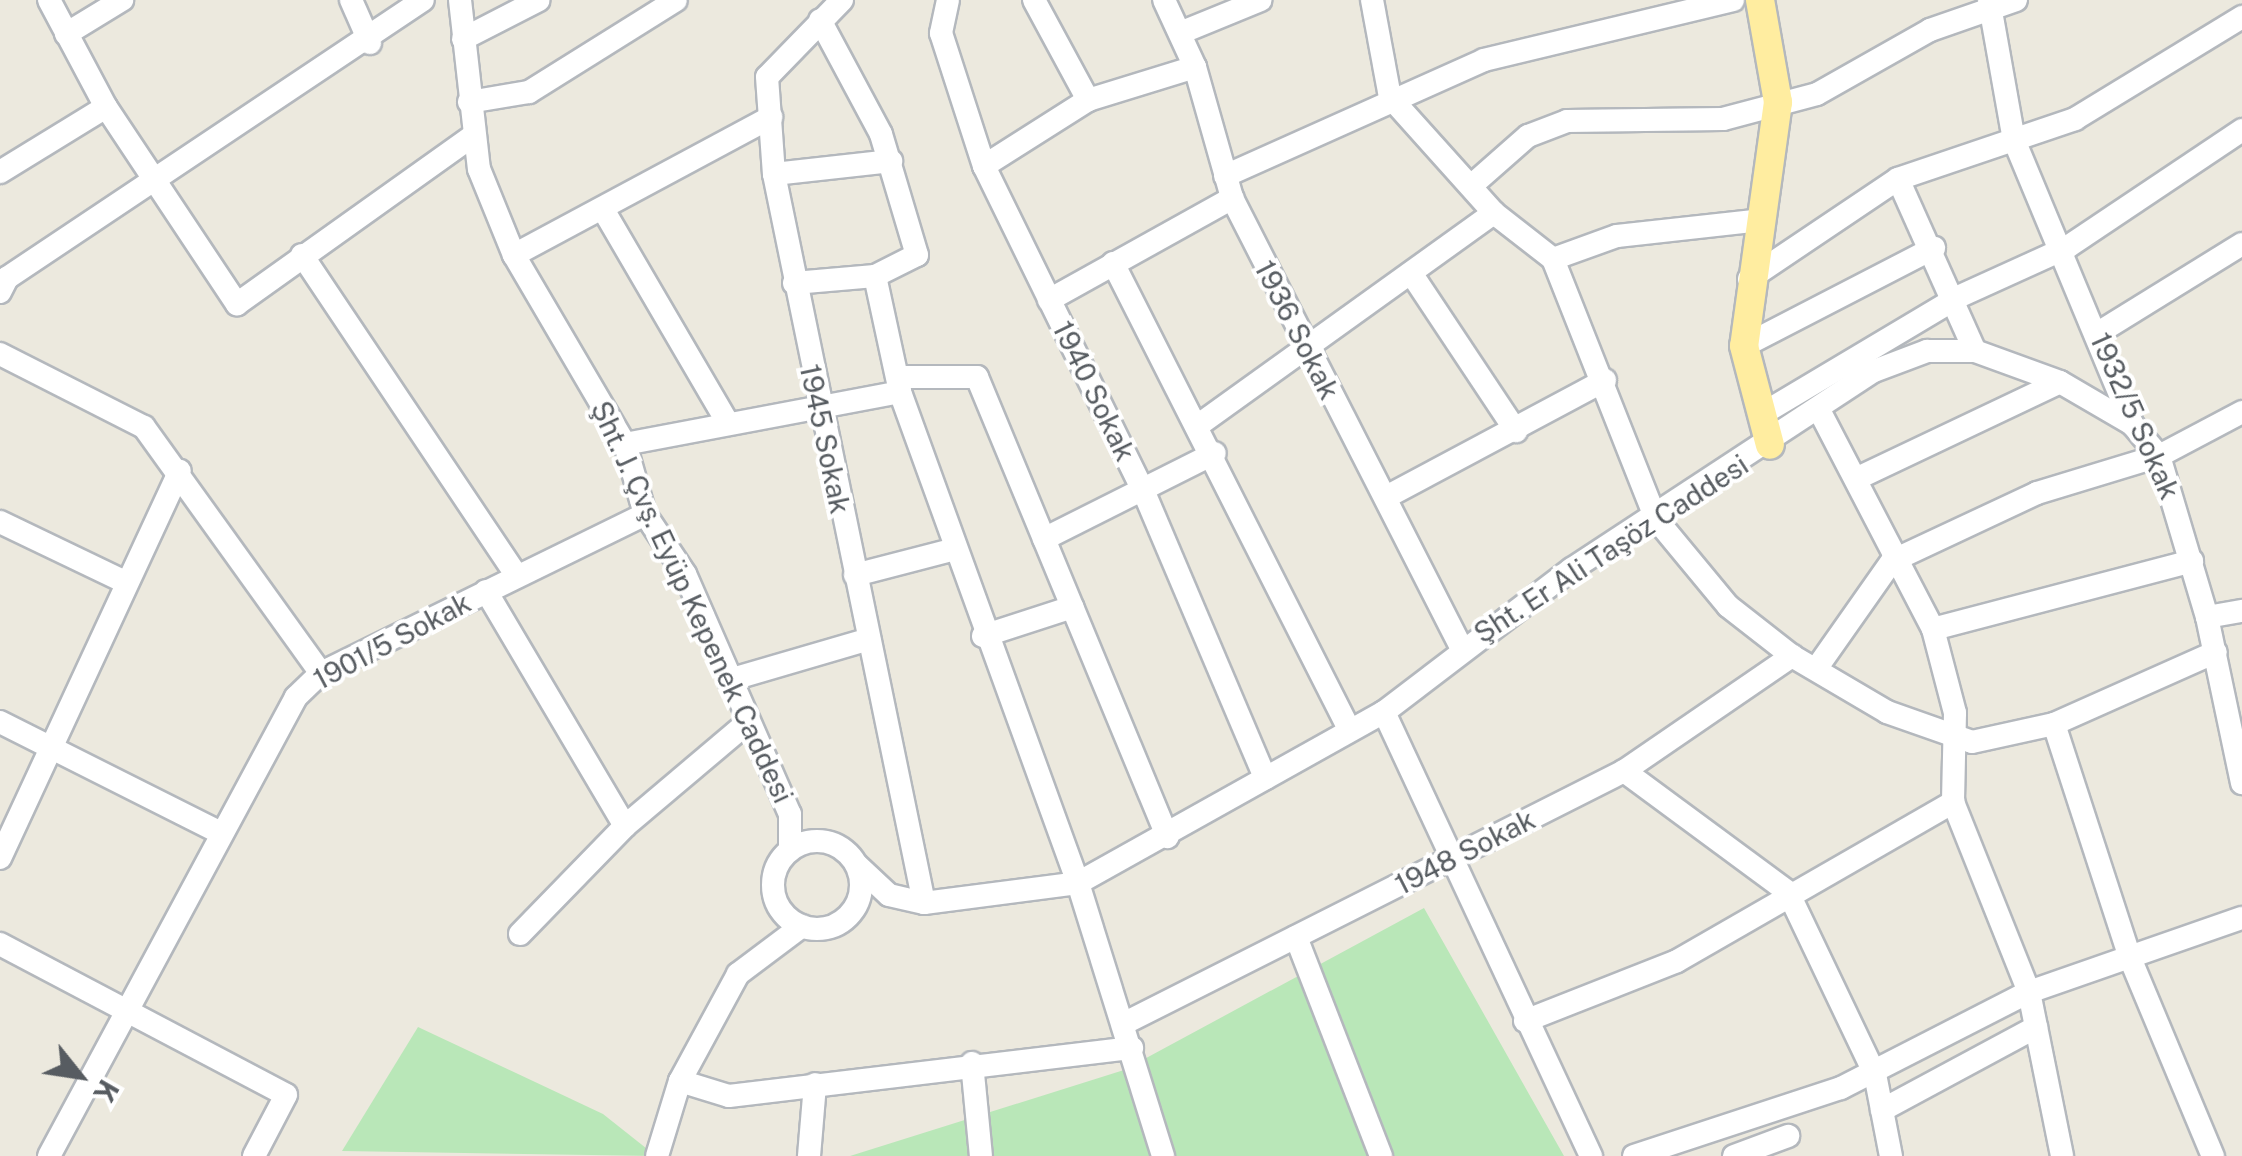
<!DOCTYPE html>
<meta charset="utf-8">
<style>
body{margin:0}
#map{position:relative;width:2242px;height:1156px;overflow:hidden;background:#ece9de;font-family:"Public Sans",sans-serif}
div>[style]{position:absolute}
.green>*{inset:0;background:#b9e7b8}
.roads{filter:drop-shadow(2px 0 #b4b8bd) drop-shadow(-2px 0 #b4b8bd) drop-shadow(0 2px #b4b8bd) drop-shadow(0 -2px #b4b8bd)}
.minor>*{height:22px;margin:-11px;padding:0 11px;transform-origin:11px;border-radius:11px;background:#fff}
.minor>.ring{margin:-11px;padding:0;box-sizing:content-box;background:none;border:22px solid #fff;border-radius:50%}
.major>*{height:28px;margin:-14px;padding:0 14px;transform-origin:14px;border-radius:14px;background:#ffeda0}
span{translate:-50% -50%;white-space:nowrap;text-align:center;line-height:1.15;-webkit-text-stroke:8px #fff;paint-order:stroke}
.street-label{font-size:28px;color:#575c61}
.north{position:absolute;left:30px;top:1026px;width:100px;height:100px;-webkit-text-stroke:8px #fff;paint-order:stroke;rotate:120deg;font-size:28px;font-weight:700;line-height:40px;text-align:center;color:#575c61}
.north::after{content:'';display:block;margin:auto;width:35px;height:45px;background:#575c61;clip-path:polygon(50% 0,100% 100%,50% 72%,0 100%)}
</style>
<div id="map">
<div class="green">
<i style="clip-path:polygon(1424px 908px,1564px 1156px,850px 1156px,1124px 1070px)"></i>
<i style="clip-path:polygon(418px 1027px,603px 1114px,656px 1156px,342px 1151px)"></i>
</div>
<div class="roads">
<div class="minor">
<i style="left:49px;top:0;width:121px;rotate:62deg"></i>
<i style="left:106px;top:107px;width:237px;rotate:56.4deg"></i>
<i style="left:237px;top:304px;width:287px;rotate:-35.5deg"></i>
<i style="left:351px;top:0;width:47px;rotate:66.2deg"></i>
<i style="left:460px;top:0;width:170px;rotate:83.6deg"></i>
<i style="left:479px;top:169px;width:93px;rotate:67.9deg"></i>
<i style="left:514px;top:255px;width:219px;rotate:59.6deg"></i>
<i style="left:625px;top:444px;width:73px;rotate:74.1deg"></i>
<i style="left:645px;top:514px;width:72px;rotate:56.3deg"></i>
<i style="left:685px;top:574px;width:262px;rotate:66.4deg"></i>
<i style="left:790px;top:814px;width:36px;rotate:90deg"></i>
<i style="left:842px;top:0;width:107px;rotate:134.2deg"></i>
<i style="left:767px;top:77px;width:97px;rotate:85.9deg"></i>
<i style="left:774px;top:174px;width:744px;rotate:78.37deg"></i>
<i style="left:948px;top:0;width:34px;rotate:102deg"></i>
<i style="left:941px;top:33px;width:140px;rotate:72.1deg"></i>
<i style="left:984px;top:166px;width:361px;rotate:63.9deg"></i>
<i style="left:1143px;top:490px;width:313px;rotate:67deg"></i>
<i style="left:1034px;top:0;width:114px;rotate:61.6deg"></i>
<i style="left:1164px;top:0;width:74px;rotate:65.2deg"></i>
<i style="left:1195px;top:67px;width:136px;rotate:74.2deg"></i>
<i style="left:1232px;top:198px;width:504px;rotate:62.98deg"></i>
<i style="left:1372px;top:0;width:99px;rotate:79.5deg"></i>
<i style="left:1390px;top:97px;width:156px;rotate:48.1deg"></i>
<i style="left:1494px;top:213px;width:75px;rotate:37.9deg"></i>
<i style="left:1553px;top:259px;width:280px;rotate:68.4deg"></i>
<i style="left:1656px;top:519px;width:113px;rotate:50.4deg"></i>
<i style="left:1728px;top:606px;width:81px;rotate:38deg"></i>
<i style="left:1792px;top:656px;width:110px;rotate:30.5deg"></i>
<i style="left:1887px;top:712px;width:90px;rotate:19.4deg"></i>
<i style="left:1972px;top:742px;width:84px;rotate:-12.4deg"></i>
<i style="left:2054px;top:724px;width:177px;rotate:-24deg"></i>
<i style="left:1989px;top:0;width:142px;rotate:79.9deg"></i>
<i style="left:2014px;top:140px;width:308px;rotate:67.4deg"></i>
<i style="left:2132px;top:424px;width:42px;rotate:49.8deg"></i>
<i style="left:2159px;top:456px;width:168px;rotate:73.4deg"></i>
<i style="left:2207px;top:617px;width:170px;rotate:78.1deg"></i>
<i style="left:1180px;top:33px;width:87px;rotate:-22.2deg"></i>
<i style="left:66px;top:34px;width:66px;rotate:-31.3deg"></i>
<i style="left:463px;top:39px;width:85px;rotate:-27.2deg"></i>
<i style="left:469px;top:102px;width:61px;rotate:-9.5deg"></i>
<i style="left:529px;top:92px;width:173px;rotate:-32deg"></i>
<i style="left:984px;top:166px;width:123px;rotate:-32.4deg"></i>
<i style="left:1088px;top:100px;width:112px;rotate:-17.1deg"></i>
<i style="left:0;top:172px;width:124px;rotate:-31.5deg"></i>
<i style="left:774px;top:174px;width:118px;rotate:-6.3deg"></i>
<i style="left:1225px;top:176px;width:284px;rotate:-24.1deg"></i>
<i style="left:1484px;top:60px;width:256px;rotate:-13.5deg"></i>
<i style="left:1898px;top:179px;width:188px;rotate:65.9deg"></i>
<i style="left:1471px;top:186px;width:76px;rotate:-41.3deg"></i>
<i style="left:1528px;top:136px;width:42px;rotate:-21deg"></i>
<i style="left:1567px;top:121px;width:156px;rotate:-0.7deg"></i>
<i style="left:1723px;top:119px;width:97px;rotate:-14.9deg"></i>
<i style="left:1817px;top:94px;width:130px;rotate:-29.5deg"></i>
<i style="left:1930px;top:30px;width:91px;rotate:-19.2deg"></i>
<i style="left:604px;top:211px;width:242px;rotate:59.7deg"></i>
<i style="left:302px;top:255px;width:385px;rotate:56.2deg"></i>
<i style="left:514px;top:255px;width:292px;rotate:-28.2deg"></i>
<i style="left:1553px;top:259px;width:68px;rotate:-19.8deg"></i>
<i style="left:1617px;top:236px;width:147px;rotate:-6.3deg"></i>
<i style="left:1113px;top:263px;width:522px;rotate:63.14deg"></i>
<i style="left:1411px;top:273px;width:190px;rotate:56.4deg"></i>
<i style="left:875px;top:276px;width:119px;rotate:77.8deg"></i>
<i style="left:900px;top:392px;width:522px;rotate:70.07deg"></i>
<i style="left:1078px;top:883px;width:286px;rotate:72.7deg"></i>
<i style="left:1749px;top:279px;width:179px;rotate:-33.9deg"></i>
<i style="left:1898px;top:179px;width:187px;rotate:-18.7deg"></i>
<i style="left:2075px;top:119px;width:196px;rotate:-31.4deg"></i>
<i style="left:794px;top:283px;width:81px;rotate:-4.9deg"></i>
<i style="left:875px;top:276px;width:47px;rotate:-26.6deg"></i>
<i style="left:917px;top:255px;width:126px;rotate:-106.6deg"></i>
<i style="left:881px;top:134px;width:129px;rotate:-118.2deg"></i>
<i style="left:0;top:292px;width:16px;rotate:-63deg"></i>
<i style="left:7px;top:278px;width:500px;rotate:-33.75deg"></i>
<i style="left:1049px;top:300px;width:210px;rotate:-29.1deg"></i>
<i style="left:2098px;top:333px;width:169px;rotate:-31.7deg"></i>
<i style="left:1744px;top:346px;width:214px;rotate:-27.3deg"></i>
<i style="left:0;top:354px;width:161px;rotate:26.9deg"></i>
<i style="left:144px;top:427px;width:303px;rotate:54.3deg"></i>
<i style="left:899px;top:377px;width:78px"></i>
<i style="left:977px;top:377px;width:498px;rotate:67.5deg"></i>
<i style="left:1818px;top:408px;width:249px;rotate:62.5deg"></i>
<i style="left:1933px;top:629px;width:87px;rotate:75.3deg"></i>
<i style="left:1955px;top:713px;width:89px;rotate:91.3deg"></i>
<i style="left:1953px;top:802px;width:205px;rotate:68.2deg"></i>
<i style="left:2029px;top:992px;width:167px;rotate:78.6deg"></i>
<i style="left:1762px;top:414px;width:228px;rotate:-30.8deg"></i>
<i style="left:1958px;top:297px;width:119px;rotate:-24.4deg"></i>
<i style="left:2066px;top:248px;width:212px;rotate:-33.8deg"></i>
<i style="left:1200px;top:424px;width:362px;rotate:-35.7deg"></i>
<i style="left:625px;top:444px;width:280px;rotate:-10.7deg"></i>
<i style="left:1860px;top:477px;width:221px;rotate:-25.4deg"></i>
<i style="left:1388px;top:496px;width:246px;rotate:-28.1deg"></i>
<i style="left:0;top:522px;width:139px;rotate:25.6deg"></i>
<i style="left:1044px;top:539px;width:191px;rotate:-26.7deg"></i>
<i style="left:855px;top:575px;width:100px;rotate:-14.5deg"></i>
<i style="left:486px;top:591px;width:273px;rotate:59.4deg"></i>
<i style="left:2207px;top:617px;width:36px;rotate:-10deg"></i>
<i style="left:1933px;top:629px;width:268px;rotate:-14.7deg"></i>
<i style="left:983px;top:636px;width:94px;rotate:-18deg"></i>
<i style="left:1816px;top:669px;width:132px;rotate:-54.9deg"></i>
<i style="left:1892px;top:561px;width:160px;rotate:-25.1deg"></i>
<i style="left:2037px;top:493px;width:127px;rotate:-16.9deg"></i>
<i style="left:2159px;top:456px;width:94px;rotate:-27.9deg"></i>
<i style="left:729px;top:680px;width:146px;rotate:-16.3deg"></i>
<i style="left:1384px;top:712px;width:490px;rotate:65deg"></i>
<i style="left:0;top:722px;width:243px;rotate:26.7deg"></i>
<i style="left:2054px;top:724px;width:246px;rotate:72deg"></i>
<i style="left:2130px;top:958px;width:215px;rotate:67.3deg"></i>
<i style="left:1624px;top:771px;width:204px;rotate:36.4deg"></i>
<i style="left:1788px;top:892px;width:202px;rotate:64.5deg"></i>
<i style="left:1875px;top:1074px;width:84px;rotate:79deg"></i>
<i class="ring" style="left:773px;top:841px;width:66px;height:66px"></i>
<i style="left:0;top:858px;width:427px;rotate:-65.1deg"></i>
<i style="left:857px;top:865px;width:44px;rotate:43.2deg"></i>
<i style="left:889px;top:895px;width:36px;rotate:13deg"></i>
<i style="left:924px;top:903px;width:155px;rotate:-7.4deg"></i>
<i style="left:1078px;top:883px;width:351px;rotate:-29.2deg"></i>
<i style="left:1384px;top:712px;width:236px;rotate:-37.3deg"></i>
<i style="left:1572px;top:569px;width:361px;rotate:-33.3deg"></i>
<i style="left:1874px;top:371px;width:57px;rotate:-20.7deg"></i>
<i style="left:1927px;top:351px;width:48px"></i>
<i style="left:1975px;top:351px;width:90px;rotate:20deg"></i>
<i style="left:2060px;top:382px;width:83px;rotate:30.3deg"></i>
<i style="left:520px;top:934px;width:151px;rotate:-45.8deg"></i>
<i style="left:625px;top:826px;width:161px;rotate:-40.2deg"></i>
<i style="left:1296px;top:937px;width:235px;rotate:68.8deg"></i>
<i style="left:0;top:944px;width:323px;rotate:27.8deg"></i>
<i style="left:286px;top:1095px;width:69px;rotate:117.7deg"></i>
<i style="left:1525px;top:1021px;width:163px;rotate:-21.5deg"></i>
<i style="left:1677px;top:961px;width:319px;rotate:-29.9deg"></i>
<i style="left:1125px;top:1023px;width:559px;rotate:-26.79deg"></i>
<i style="left:1624px;top:771px;width:204px;rotate:-34.4deg"></i>
<i style="left:972px;top:1063px;width:93px;rotate:84.5deg"></i>
<i style="left:680px;top:1081px;width:51px;rotate:17deg"></i>
<i style="left:729px;top:1096px;width:406px;rotate:-6.8deg"></i>
<i style="left:1882px;top:1110px;width:175px;rotate:-28.3deg"></i>
<i style="left:49px;top:1156px;width:521px;rotate:-61.71deg"></i>
<i style="left:296px;top:697px;width:35px;rotate:-44deg"></i>
<i style="left:321px;top:673px;width:361px;rotate:-26.1deg"></i>
<i style="left:657px;top:1156px;width:78px;rotate:-73deg"></i>
<i style="left:680px;top:1081px;width:122px;rotate:-61.5deg"></i>
<i style="left:738px;top:974px;width:80px;rotate:-36.9deg"></i>
<i style="left:809px;top:1156px;width:72px;rotate:-85.2deg"></i>
<i style="left:1634px;top:1156px;width:218px;rotate:-18.2deg"></i>
<i style="left:1841px;top:1088px;width:211px;rotate:-27.1deg"></i>
<i style="left:2029px;top:992px;width:225px;rotate:-19.2deg"></i>
<i style="left:1734px;top:1156px;width:58px;rotate:-20.3deg"></i>
</div>
<div class="major">
<i style="left:1760px;top:0;width:104px;rotate:80deg"></i>
<i style="left:1778px;top:102px;width:246px;rotate:97.9deg"></i>
<i style="left:1744px;top:346px;width:102px;rotate:75.3deg"></i>
</div>
</div>
<div class="street-label">
<span style="left:1297px;top:330px;rotate:63deg">1936 Sokak</span>
<span style="left:1094px;top:391px;rotate:64deg">1940 Sokak</span>
<span style="left:2135px;top:416px;rotate:66deg">1932/5 Sokak</span>
<span style="left:825px;top:439px;rotate:78deg">1945 Sokak</span>
<span style="left:1611px;top:549px;rotate:-33deg">Şht. Er Ali Taşöz Caddesi</span>
<span style="left:692px;top:602px;rotate:65deg">Şht. J. Çvş. Eyüp Kepenek Caddesi</span>
<span style="left:392px;top:641px;rotate:-28deg">1901/5 Sokak</span>
<span style="left:1465px;top:852px;rotate:-27deg">1948 Sokak</span>
</div>
<div class="north">K</div>
</div>
